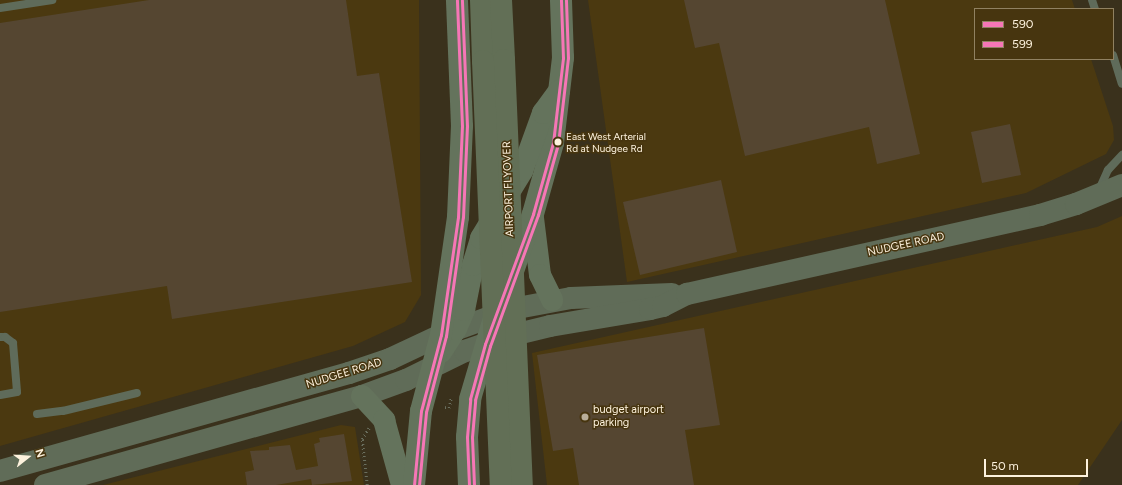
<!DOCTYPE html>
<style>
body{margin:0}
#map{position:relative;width:1122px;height:485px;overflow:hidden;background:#3a311c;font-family:Figtree,sans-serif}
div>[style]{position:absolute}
.built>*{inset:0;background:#4b3910}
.building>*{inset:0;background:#554631}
.path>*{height:2.5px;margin-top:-1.25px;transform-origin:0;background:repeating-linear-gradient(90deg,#6a6f5f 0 1px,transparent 0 4px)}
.lane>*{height:8px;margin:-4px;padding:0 4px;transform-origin:4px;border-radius:4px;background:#5f6b5a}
.secondary>*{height:22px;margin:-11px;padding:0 11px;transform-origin:11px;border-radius:11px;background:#606c58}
.primary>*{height:22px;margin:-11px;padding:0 11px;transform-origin:11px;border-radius:11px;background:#64735c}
.highway>*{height:22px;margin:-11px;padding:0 11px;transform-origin:11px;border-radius:11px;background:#626f56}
.highway-bridge>*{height:22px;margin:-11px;padding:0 11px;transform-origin:11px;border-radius:11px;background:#626f56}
.bus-1>*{height:3px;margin:-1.5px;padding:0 1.5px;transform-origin:1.5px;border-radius:1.5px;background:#f676b6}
.bus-2>*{height:3px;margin:-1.5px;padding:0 1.5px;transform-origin:1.5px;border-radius:1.5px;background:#f676b6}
.bus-3>*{height:3px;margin:-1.5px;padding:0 1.5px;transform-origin:1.5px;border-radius:1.5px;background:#f676b6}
.dots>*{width:11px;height:11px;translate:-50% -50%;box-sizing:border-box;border:2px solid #47350f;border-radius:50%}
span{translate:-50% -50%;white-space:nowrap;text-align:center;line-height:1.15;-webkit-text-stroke:3px #47350f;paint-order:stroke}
.bus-label{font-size:10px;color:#fdf2dd}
.left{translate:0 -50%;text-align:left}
.street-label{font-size:11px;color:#fdf2dd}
.poi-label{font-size:11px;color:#fdf2dd}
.legend{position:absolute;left:974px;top:8px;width:140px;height:52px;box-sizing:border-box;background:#47350f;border:1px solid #908161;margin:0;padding:5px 7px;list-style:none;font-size:12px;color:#fdf2dd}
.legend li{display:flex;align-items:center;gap:8px;height:20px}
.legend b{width:20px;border:1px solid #908161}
.north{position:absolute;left:8px;top:437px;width:40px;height:40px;-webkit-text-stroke:3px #47350f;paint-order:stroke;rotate:73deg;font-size:11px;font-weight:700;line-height:16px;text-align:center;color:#fdf2dd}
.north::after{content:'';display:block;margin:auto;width:14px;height:18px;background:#fdf2dd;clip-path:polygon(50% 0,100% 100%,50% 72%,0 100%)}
.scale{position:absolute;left:984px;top:459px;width:104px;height:18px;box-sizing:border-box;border:2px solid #fdf2dd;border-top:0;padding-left:5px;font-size:12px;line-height:14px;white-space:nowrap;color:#fdf2dd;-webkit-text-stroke:3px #47350f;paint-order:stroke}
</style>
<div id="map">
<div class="built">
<i style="clip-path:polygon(0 0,419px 0,421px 295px,405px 322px,353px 346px,0 446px)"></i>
<i style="clip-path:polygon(588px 0,1072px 0,1075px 9px,975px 9px,975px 59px,1091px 59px,1113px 126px,1114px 140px,1106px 154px,1026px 193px,627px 282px)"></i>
<i style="clip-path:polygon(1122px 216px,1122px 420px,1078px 485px,547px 485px,532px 353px,1097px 227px)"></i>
<i style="clip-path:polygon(341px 425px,355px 427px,364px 485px,103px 485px)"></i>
</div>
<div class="building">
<i style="clip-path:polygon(149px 0,346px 0,357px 76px,379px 73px,412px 282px,172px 319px,167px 286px,0 312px,0 23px)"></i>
<i style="clip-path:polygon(684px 0,885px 0,920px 154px,877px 164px,869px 127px,745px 156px,719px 43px,695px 48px)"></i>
<i style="clip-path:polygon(1010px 124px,1021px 175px,982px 183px,971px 132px)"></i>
<i style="clip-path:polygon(721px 180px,737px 252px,640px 275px,623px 202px)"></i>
<i style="clip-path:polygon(704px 328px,720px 425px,685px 430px,694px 485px,579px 485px,573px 448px,553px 451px,537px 355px)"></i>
<i style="clip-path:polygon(344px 434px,352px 481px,312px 485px,311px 479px,276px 485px,247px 485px,245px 472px,254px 470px,250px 451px,269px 450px,269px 447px,290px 445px,296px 470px,318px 466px,314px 444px,320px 442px,319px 438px)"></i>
</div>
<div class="path">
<i style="left:445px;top:407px;width:4px;rotate:14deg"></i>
<i style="left:449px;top:408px;width:10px;rotate:-79deg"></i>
<i style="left:367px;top:485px;width:46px;rotate:-96.2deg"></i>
<i style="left:362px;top:439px;width:13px;rotate:-58deg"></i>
</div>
<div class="lane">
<i style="left:1092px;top:0;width:9px;rotate:72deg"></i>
<i style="left:0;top:8px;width:53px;rotate:-8.7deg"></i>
<i style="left:1113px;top:55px;width:30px;rotate:73deg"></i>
<i style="left:1099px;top:190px;width:22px;rotate:-66deg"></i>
<i style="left:1108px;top:170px;width:21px;rotate:-47deg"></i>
<i style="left:0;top:337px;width:5px"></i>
<i style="left:5px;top:337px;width:10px;rotate:37deg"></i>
<i style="left:13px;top:343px;width:49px;rotate:85.3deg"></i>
<i style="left:17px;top:392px;width:17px;rotate:170deg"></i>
<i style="left:37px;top:414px;width:26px;rotate:-7deg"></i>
<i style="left:63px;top:411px;width:76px;rotate:-13.7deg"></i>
</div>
<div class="secondary">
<i style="left:0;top:471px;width:362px;rotate:-15.7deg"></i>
<i style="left:349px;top:373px;width:43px;rotate:-18.9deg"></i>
<i style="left:390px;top:359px;width:56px;rotate:-25.2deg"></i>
<i style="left:441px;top:335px;width:76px;rotate:-20.1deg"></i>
<i style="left:512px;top:309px;width:60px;rotate:-10.6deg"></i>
<i style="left:571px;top:298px;width:101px;rotate:-2.3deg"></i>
<i style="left:45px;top:485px;width:329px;rotate:-15.7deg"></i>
<i style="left:362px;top:396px;width:47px;rotate:-20deg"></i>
<i style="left:406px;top:380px;width:66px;rotate:-26.2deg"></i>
<i style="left:465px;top:351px;width:42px;rotate:-19.3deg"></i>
<i style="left:505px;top:337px;width:46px;rotate:-13.7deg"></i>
<i style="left:550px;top:326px;width:101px;rotate:-9.6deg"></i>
<i style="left:650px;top:309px;width:13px;rotate:-13deg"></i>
<i style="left:663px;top:306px;width:27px;rotate:-27deg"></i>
<i style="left:687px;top:294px;width:362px;rotate:-12.6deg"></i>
<i style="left:1040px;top:215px;width:38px;rotate:-17deg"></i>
<i style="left:1076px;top:204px;width:50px;rotate:-22.4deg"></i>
</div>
<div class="primary">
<i style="left:533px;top:218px;width:57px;rotate:83deg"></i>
<i style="left:540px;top:275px;width:28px;rotate:64deg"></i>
<i style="left:513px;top:271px;width:60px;rotate:-70.7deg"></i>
<i style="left:533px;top:214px;width:74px;rotate:-74.3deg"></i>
<i style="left:553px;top:143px;width:86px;rotate:-83.3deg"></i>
<i style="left:563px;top:58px;width:58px;rotate:-92deg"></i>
<i style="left:441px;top:352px;width:27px;rotate:-57deg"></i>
<i style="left:456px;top:329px;width:21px;rotate:-67deg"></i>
<i style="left:464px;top:310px;width:46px;rotate:-78.7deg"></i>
<i style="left:473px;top:265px;width:28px;rotate:-73deg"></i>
<i style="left:481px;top:238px;width:79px;rotate:-58.5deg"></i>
<i style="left:522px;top:171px;width:62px;rotate:-70.1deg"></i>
<i style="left:543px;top:113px;width:27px;rotate:-54deg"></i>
<i style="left:362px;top:396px;width:33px;rotate:47deg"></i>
<i style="left:384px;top:420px;width:67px;rotate:74.5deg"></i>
<i style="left:414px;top:485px;width:74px;rotate:-84.6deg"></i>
<i style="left:421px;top:411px;width:79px;rotate:-75.3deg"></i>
<i style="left:441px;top:335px;width:119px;rotate:-81.8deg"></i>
<i style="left:458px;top:217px;width:91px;rotate:-87.5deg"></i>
<i style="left:462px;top:126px;width:126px;rotate:-92.3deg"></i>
<i style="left:469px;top:485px;width:48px;rotate:-92.4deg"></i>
<i style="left:467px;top:437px;width:38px;rotate:-85deg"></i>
<i style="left:470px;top:399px;width:84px;rotate:-73.5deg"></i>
</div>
<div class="highway">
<i style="left:481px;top:0;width:61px;rotate:88.1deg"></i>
<i style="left:501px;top:0;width:60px;rotate:87.1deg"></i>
</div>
<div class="highway-bridge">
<i style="left:504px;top:60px;width:425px;rotate:87.6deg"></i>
<i style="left:483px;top:61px;width:424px;rotate:87.6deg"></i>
</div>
<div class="bus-1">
<i style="left:414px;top:485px;width:74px;rotate:-84.6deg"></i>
<i style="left:421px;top:411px;width:79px;rotate:-75.3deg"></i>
<i style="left:441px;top:335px;width:119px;rotate:-81.8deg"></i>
<i style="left:458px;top:217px;width:91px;rotate:-87.5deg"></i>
<i style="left:462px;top:126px;width:126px;rotate:-92.3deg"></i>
<i style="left:469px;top:485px;width:48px;rotate:-92.4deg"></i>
<i style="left:467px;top:437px;width:38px;rotate:-85deg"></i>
<i style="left:470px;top:399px;width:57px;rotate:-74.7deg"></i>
<i style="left:485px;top:344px;width:139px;rotate:-69.7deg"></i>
<i style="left:533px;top:214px;width:74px;rotate:-74.3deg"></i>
<i style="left:553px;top:143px;width:86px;rotate:-83.3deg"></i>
<i style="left:563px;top:58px;width:58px;rotate:-92deg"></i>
</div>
<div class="bus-2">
<i style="left:474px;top:485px;width:48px;rotate:-92.4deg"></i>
<i style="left:472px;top:437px;width:37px;rotate:-85deg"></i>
<i style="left:475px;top:400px;width:56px;rotate:-74.5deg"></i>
<i style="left:490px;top:346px;width:140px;rotate:-69.9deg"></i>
<i style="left:538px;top:215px;width:74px;rotate:-74.3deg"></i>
<i style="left:558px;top:144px;width:87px;rotate:-83.4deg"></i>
<i style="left:568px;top:58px;width:58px;rotate:-92deg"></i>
</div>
<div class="bus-3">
<i style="left:419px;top:485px;width:73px;rotate:-84.5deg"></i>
<i style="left:426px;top:412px;width:79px;rotate:-75.3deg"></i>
<i style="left:446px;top:336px;width:120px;rotate:-81.9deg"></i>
<i style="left:463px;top:217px;width:91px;rotate:-87.5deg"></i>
<i style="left:467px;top:126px;width:126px;rotate:-92.3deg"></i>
</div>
<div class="dots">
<i style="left:558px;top:142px;background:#fdf2dd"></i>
<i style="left:585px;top:417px;background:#b9ae99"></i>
</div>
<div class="bus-label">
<span class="left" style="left:566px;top:142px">East West Arterial<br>Rd at Nudgee Rd</span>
</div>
<div class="street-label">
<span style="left:509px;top:189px;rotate:-92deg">AIRPORT FLYOVER</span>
<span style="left:906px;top:245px;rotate:-12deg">NUDGEE ROAD</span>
<span style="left:344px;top:374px;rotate:-17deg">NUDGEE ROAD</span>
</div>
<div class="poi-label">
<span class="left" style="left:593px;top:417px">budget airport<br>parking</span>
</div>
<ul class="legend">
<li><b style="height:5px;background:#f676b6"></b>590</li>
<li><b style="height:5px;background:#f676b6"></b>599</li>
</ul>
<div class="north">N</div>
<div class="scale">50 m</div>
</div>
